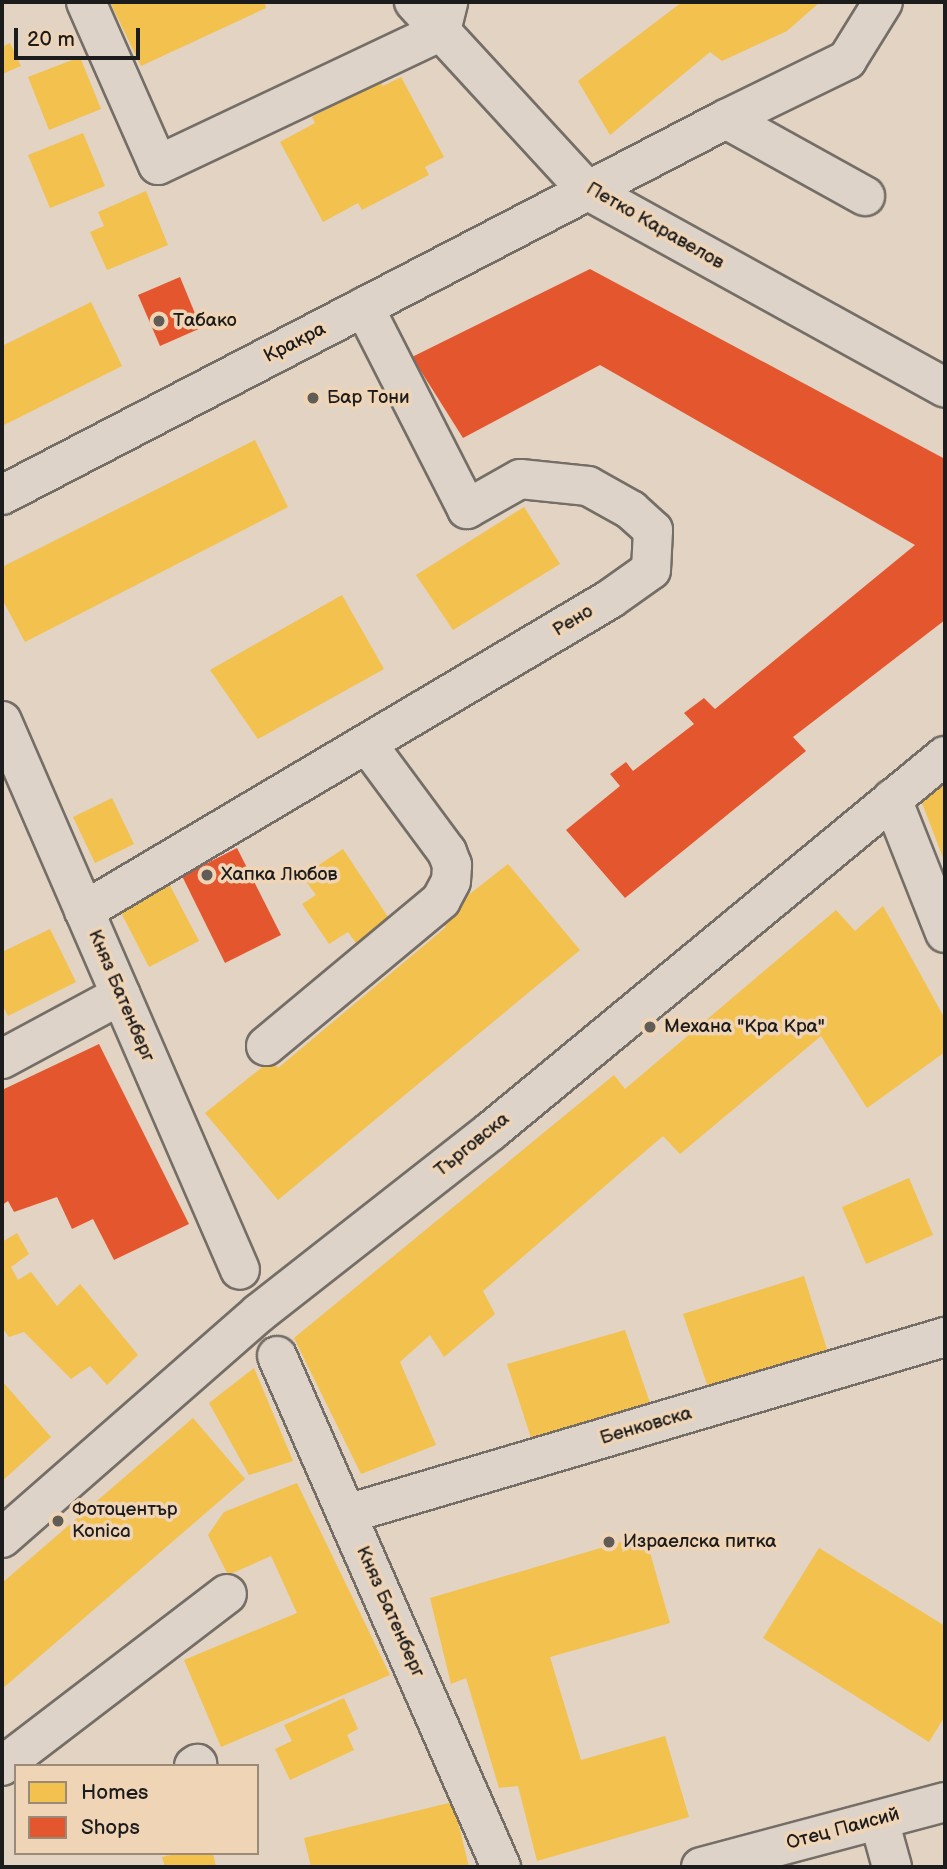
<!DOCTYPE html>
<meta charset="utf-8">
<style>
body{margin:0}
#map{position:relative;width:947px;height:1869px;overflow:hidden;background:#e2d3c3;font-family:"Balsamiq Sans",sans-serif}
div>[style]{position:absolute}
.homes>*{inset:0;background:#f2c14e}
.shops>*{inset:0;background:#e4572e}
.roads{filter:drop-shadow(2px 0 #756e67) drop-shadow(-2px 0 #756e67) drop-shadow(0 2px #756e67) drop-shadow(0 -2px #756e67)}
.minor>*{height:38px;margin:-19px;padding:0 19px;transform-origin:19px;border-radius:19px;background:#ddd3c8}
.major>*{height:38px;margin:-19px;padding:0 19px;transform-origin:19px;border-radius:19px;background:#ddd3c8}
.dots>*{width:19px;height:19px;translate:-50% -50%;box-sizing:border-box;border:4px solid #efd4b6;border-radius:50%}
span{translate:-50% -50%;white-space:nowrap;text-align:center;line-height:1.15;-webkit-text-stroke:7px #efd4b6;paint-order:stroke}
.street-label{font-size:19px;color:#1c1c1c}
.poi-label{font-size:19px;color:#1c1c1c}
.left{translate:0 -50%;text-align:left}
.frame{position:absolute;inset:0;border:4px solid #1c1c1c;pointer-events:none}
.legend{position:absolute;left:14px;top:1764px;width:245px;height:91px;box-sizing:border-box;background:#efd4b6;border:2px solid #9b8a78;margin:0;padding:9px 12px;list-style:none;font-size:21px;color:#1c1c1c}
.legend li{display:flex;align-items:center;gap:14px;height:35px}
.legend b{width:35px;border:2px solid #9b8a78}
.scale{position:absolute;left:14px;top:28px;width:126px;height:32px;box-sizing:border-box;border:4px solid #1c1c1c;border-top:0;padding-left:9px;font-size:21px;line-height:24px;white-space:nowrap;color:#1c1c1c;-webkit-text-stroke:5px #efd4b6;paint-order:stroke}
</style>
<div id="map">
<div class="homes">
<i style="clip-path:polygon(110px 2px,264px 2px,266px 8px,141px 66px)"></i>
<i style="clip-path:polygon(682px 2px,820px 2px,787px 31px,722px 61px,710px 52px,610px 135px,578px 81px)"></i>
<i style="clip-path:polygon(10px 43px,21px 66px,2px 74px,2px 47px)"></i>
<i style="clip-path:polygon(80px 57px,101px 109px,49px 130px,28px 77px)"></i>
<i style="clip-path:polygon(401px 77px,444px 157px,425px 167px,429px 175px,362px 210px,358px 203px,323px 222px,280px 142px,315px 123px,312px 117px,380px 81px,383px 86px)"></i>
<i style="clip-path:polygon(83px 133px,105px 186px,50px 208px,28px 155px)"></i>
<i style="clip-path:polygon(146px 191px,168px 245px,107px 270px,90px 232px,104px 226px,98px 212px)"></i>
<i style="clip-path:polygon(91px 302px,122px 366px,2px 426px,2px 346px)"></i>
<i style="clip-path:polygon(255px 440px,288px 507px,25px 642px,2px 599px,2px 567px)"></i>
<i style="clip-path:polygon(524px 507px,560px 564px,453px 630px,416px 575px)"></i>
<i style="clip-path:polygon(342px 595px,384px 669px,258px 739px,210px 670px)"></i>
<i style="clip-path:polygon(945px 778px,945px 863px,919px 795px)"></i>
<i style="clip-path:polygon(112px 798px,134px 844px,95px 863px,73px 817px)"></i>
<i style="clip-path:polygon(343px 849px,390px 920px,356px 943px,348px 932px,329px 944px,302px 904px,316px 895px,302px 876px)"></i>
<i style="clip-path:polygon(508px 864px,580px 950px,278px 1200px,205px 1113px,271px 1060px,278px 1068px,446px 927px,439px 918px)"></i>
<i style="clip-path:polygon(167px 880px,199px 941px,149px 967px,117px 905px)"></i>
<i style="clip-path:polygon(883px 906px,945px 1019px,945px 1052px,867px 1108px,821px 1036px,680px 1154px,663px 1136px,483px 1291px,495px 1314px,444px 1357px,430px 1335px,400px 1362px,436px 1445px,361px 1474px,294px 1338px,614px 1075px,625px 1089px,836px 910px,855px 931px)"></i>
<i style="clip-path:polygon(50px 929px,76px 982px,8px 1016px,2px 1004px,2px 952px)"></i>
<i style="clip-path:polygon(909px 1178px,933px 1235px,866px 1264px,842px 1207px)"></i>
<i style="clip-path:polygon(17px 1233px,29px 1254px,11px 1267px,18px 1280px,31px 1272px,57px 1306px,80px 1284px,138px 1355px,107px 1385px,90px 1366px,71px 1379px,24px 1332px,9px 1337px,2px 1328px,2px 1242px)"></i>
<i style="clip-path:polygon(804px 1276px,830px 1359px,711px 1396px,683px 1314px)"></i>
<i style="clip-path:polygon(625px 1330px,650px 1403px,533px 1444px,507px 1364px)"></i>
<i style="clip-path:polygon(254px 1368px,293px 1461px,249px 1475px,209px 1403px)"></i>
<i style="clip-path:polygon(2px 1381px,51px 1437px,2px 1481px)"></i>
<i style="clip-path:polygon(193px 1418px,245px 1479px,2px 1689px,2px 1583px)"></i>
<i style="clip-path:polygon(297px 1483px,390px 1675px,221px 1747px,184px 1660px,297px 1613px,271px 1556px,228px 1575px,208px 1535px,224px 1512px)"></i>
<i style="clip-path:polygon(645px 1535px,670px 1623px,550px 1657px,581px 1760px,665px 1736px,689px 1817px,537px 1861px,518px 1786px,499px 1788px,466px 1678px,451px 1684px,430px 1598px)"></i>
<i style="clip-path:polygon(819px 1548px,945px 1626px,945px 1716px,929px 1742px,763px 1638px)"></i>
<i style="clip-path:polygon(344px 1698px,358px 1729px,347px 1735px,354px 1750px,290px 1780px,275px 1749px,292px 1741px,284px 1725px)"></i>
<i style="clip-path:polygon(453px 1802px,469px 1867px,311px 1867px,304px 1838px)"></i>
<i style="clip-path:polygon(179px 1853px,213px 1853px,216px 1867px,165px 1867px,162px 1857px)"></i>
</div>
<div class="shops">
<i style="clip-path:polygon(590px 269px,945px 459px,945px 620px,793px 737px,806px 751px,625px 898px,566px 830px,620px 786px,610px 774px,626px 762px,633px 771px,694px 724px,684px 713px,704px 698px,715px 709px,915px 545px,600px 365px,463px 438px,412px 357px)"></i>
<i style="clip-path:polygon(180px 277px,201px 328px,160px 346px,138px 295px)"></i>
<i style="clip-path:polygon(237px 848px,281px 935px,225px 963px,182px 876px)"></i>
<i style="clip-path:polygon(99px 1044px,189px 1224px,114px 1260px,93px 1219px,72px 1229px,57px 1197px,14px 1212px,8px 1201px,2px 1205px,2px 1090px)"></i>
</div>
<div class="roads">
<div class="minor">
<i style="left:86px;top:2px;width:178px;rotate:66.2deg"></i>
<i style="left:158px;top:165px;width:313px;rotate:-25.3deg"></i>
<i style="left:441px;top:31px;width:30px;rotate:-76deg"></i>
<i style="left:726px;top:119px;width:135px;rotate:-26deg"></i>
<i style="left:847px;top:60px;width:68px;rotate:-58.2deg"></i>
<i style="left:2px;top:495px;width:816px;rotate:-27.44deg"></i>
<i style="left:726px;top:119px;width:159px;rotate:29deg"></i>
<i style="left:2px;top:721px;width:598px;rotate:66.56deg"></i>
<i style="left:892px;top:799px;width:144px;rotate:68.4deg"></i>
<i style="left:84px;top:911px;width:612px;rotate:-30.67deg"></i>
<i style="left:610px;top:599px;width:50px;rotate:-35.3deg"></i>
<i style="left:651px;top:570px;width:40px;rotate:-87.1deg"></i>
<i style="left:653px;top:530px;width:30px;rotate:-138deg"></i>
<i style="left:631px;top:510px;width:49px;rotate:-150.8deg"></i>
<i style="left:588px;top:486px;width:68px;rotate:-174.1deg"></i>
<i style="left:520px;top:479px;width:61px;rotate:150.5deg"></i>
<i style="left:467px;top:509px;width:227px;rotate:-117deg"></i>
<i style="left:266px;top:1046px;width:228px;rotate:-39.8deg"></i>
<i style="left:441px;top:900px;width:21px;rotate:-62deg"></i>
<i style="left:451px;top:881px;width:16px;rotate:-86deg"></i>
<i style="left:452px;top:865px;width:14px;rotate:-111deg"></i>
<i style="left:447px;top:852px;width:134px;rotate:-126.5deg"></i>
<i style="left:2px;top:1059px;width:135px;rotate:-28.3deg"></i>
<i style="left:277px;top:1356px;width:558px;rotate:66.33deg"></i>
<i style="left:347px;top:1514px;width:624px;rotate:-16.49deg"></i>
<i style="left:2px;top:1538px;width:342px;rotate:-41.2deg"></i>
<i style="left:259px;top:1313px;width:295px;rotate:-38.1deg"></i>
<i style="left:491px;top:1131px;width:589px;rotate:-39.56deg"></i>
<i style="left:2px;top:1766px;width:283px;rotate:-37.4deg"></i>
<i style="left:194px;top:1766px;width:4px;rotate:-34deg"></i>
<i style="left:879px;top:1820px;width:49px;rotate:74.5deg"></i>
<i style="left:701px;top:1867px;width:253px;rotate:-14.9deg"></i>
</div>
<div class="major">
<i style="left:414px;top:2px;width:255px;rotate:47.4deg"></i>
<i style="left:587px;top:190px;width:409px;rotate:28.9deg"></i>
</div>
</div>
<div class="dots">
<i style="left:159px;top:321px;background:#615c56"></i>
<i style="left:313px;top:398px;background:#615c56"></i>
<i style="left:207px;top:875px;background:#615c56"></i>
<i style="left:650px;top:1027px;background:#615c56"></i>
<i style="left:58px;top:1521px;background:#615c56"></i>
<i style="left:609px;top:1542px;background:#615c56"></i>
</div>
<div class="street-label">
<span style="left:655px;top:226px;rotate:30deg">Петко Каравелов</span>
<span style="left:295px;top:343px;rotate:-27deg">Кракра</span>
<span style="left:573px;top:621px;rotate:-31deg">Рено</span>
<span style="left:121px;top:996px;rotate:67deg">Княз Батенберг</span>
<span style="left:472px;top:1145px;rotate:-39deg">Търговска</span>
<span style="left:646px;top:1426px;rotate:-16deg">Бенковска</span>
<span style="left:390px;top:1612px;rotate:66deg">Княз Батенберг</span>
<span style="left:843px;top:1829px;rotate:-15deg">Отец Паисий</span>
</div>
<div class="poi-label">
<span class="left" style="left:173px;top:321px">Табако</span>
<span class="left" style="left:327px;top:398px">Бар Тони</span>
<span class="left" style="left:221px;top:875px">Хапка Любов</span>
<span class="left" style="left:664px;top:1027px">Механа "Кра Кра"</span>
<span class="left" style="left:72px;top:1521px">Фотоцентър<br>Konica</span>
<span class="left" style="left:623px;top:1542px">Израелска питка</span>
</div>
<div class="frame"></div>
<ul class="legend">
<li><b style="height:19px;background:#f2c14e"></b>Homes</li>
<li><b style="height:19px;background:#e4572e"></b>Shops</li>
</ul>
<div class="scale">20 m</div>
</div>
